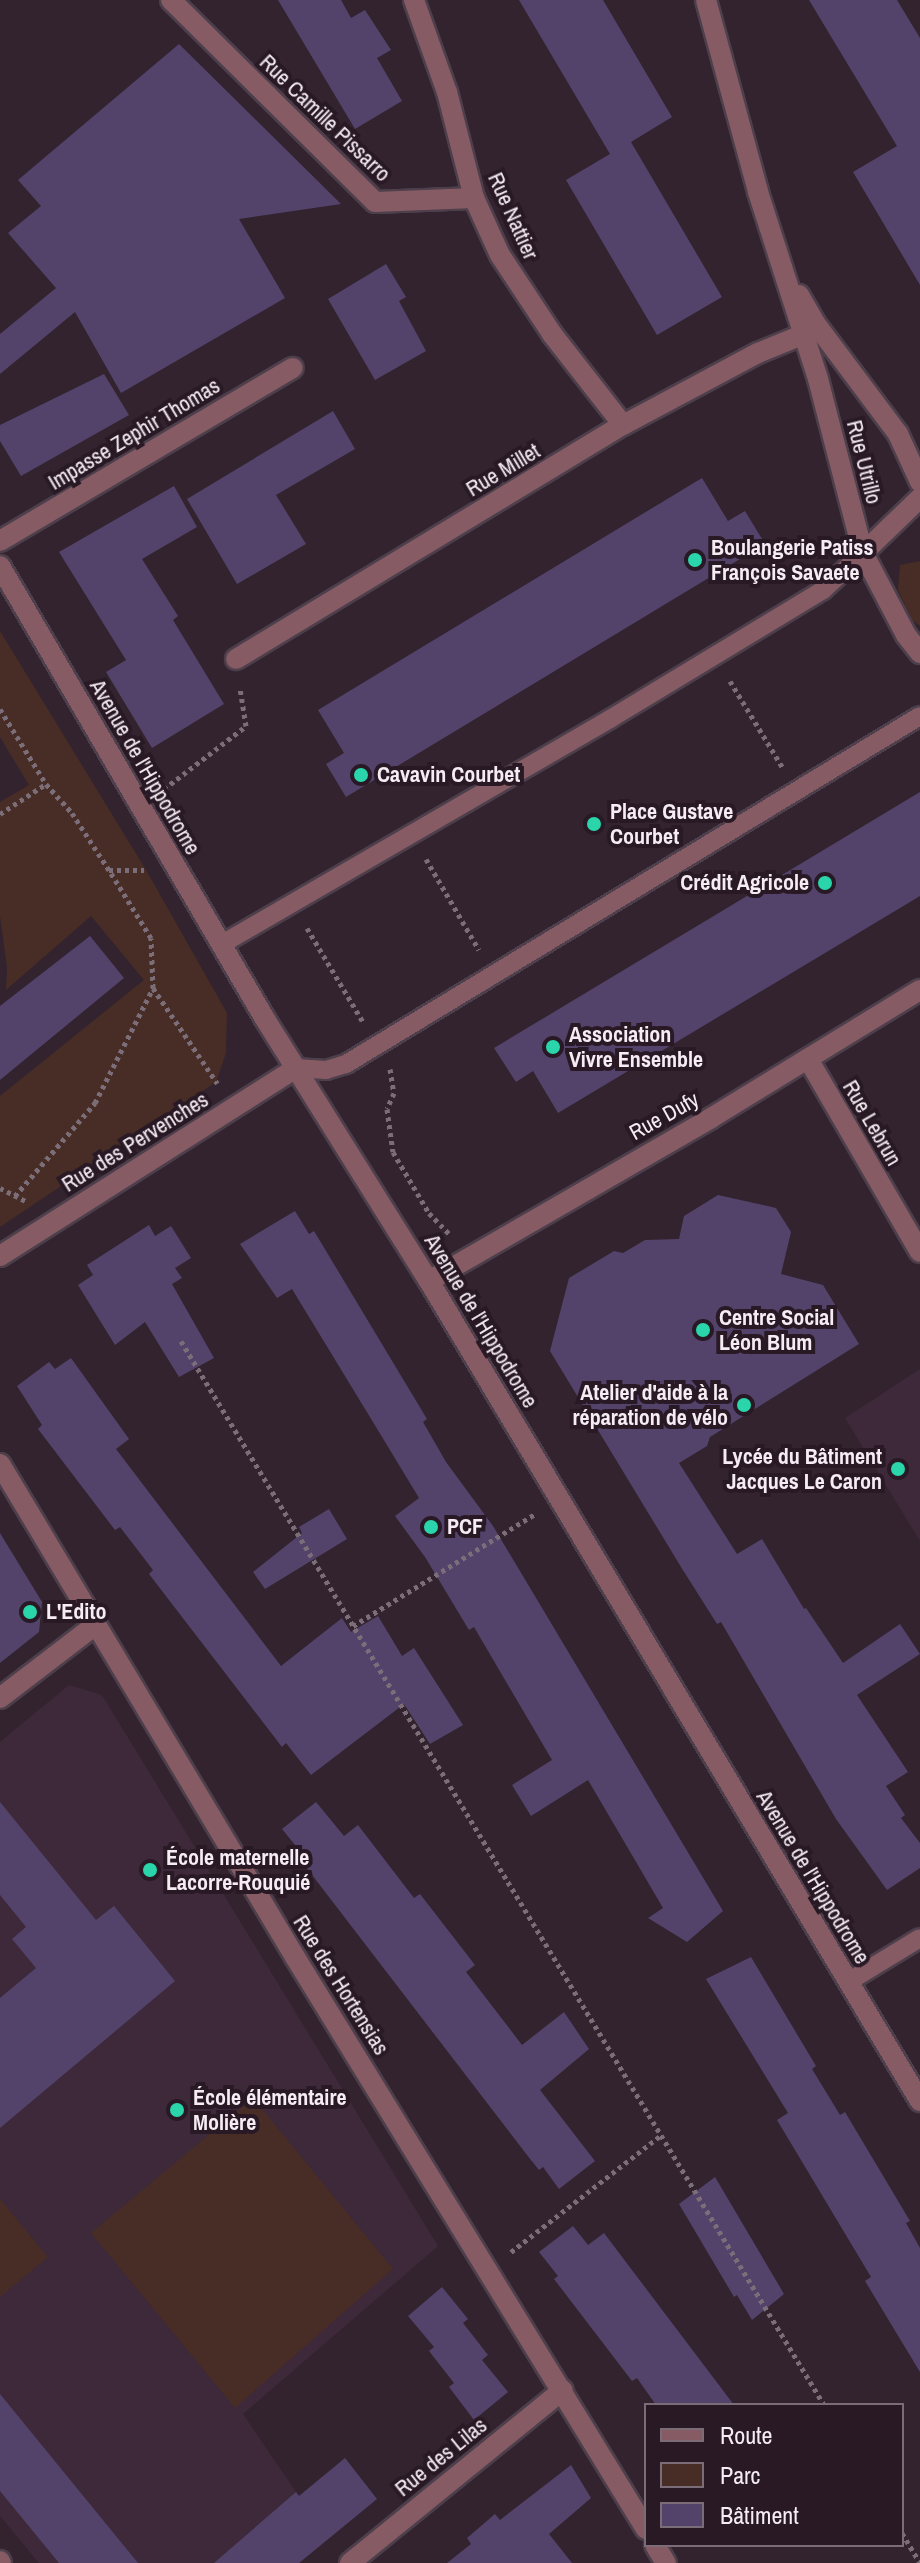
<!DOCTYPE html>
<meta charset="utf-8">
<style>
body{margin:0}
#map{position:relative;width:920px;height:2563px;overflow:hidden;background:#32232f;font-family:"Archivo Narrow",sans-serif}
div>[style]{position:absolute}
.built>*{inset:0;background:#3e293a}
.green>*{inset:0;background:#472d25}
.building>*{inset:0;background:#53436b}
.path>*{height:5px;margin-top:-2.5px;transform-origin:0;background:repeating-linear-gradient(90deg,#7c6e79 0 4px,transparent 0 8px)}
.roads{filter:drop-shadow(2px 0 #4d3f4b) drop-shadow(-2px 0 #4d3f4b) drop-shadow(0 2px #4d3f4b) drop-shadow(0 -2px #4d3f4b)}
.lane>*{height:18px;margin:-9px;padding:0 9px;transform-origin:9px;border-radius:9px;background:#865b64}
.street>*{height:20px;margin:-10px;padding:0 10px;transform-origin:10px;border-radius:10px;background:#865b64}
.dots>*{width:22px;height:22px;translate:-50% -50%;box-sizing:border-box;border:4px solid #281925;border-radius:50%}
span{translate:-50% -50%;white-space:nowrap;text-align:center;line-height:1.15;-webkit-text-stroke:8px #281925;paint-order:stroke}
.street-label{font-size:22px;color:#f6ecf4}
.poi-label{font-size:22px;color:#f6ecf4;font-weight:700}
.left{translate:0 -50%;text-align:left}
.right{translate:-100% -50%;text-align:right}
.legend{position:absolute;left:644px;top:2403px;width:260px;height:144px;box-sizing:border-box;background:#281925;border:2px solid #7a6d78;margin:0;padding:10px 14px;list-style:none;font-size:24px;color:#f6ecf4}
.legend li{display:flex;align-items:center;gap:16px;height:40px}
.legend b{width:40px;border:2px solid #7a6d78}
</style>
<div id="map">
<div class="built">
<i style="clip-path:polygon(920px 1369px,920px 1541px,845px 1418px)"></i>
<i style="clip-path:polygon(69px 1685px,102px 1695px,438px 2246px,243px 2414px,296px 2492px,332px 2536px,299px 2563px,39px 2563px,0 2516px,0 1742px)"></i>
</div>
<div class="green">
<i style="clip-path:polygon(920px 561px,920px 626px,912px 620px,898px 590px,900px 565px)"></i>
<i style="clip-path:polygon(0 631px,146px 870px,227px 1013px,226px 1053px,216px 1082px,0 1227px,0 1096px,144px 980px,91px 916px,6px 990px,7px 967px,0 916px,0 802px,29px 785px,0 737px)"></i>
<i style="clip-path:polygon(253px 2098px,393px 2269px,235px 2408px,91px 2233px)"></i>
<i style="clip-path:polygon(0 2199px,48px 2257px,0 2297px)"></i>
</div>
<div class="building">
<i style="clip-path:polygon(278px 0,341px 0,351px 18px,365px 10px,391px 50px,377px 58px,402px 101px,355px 129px)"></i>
<i style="clip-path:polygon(519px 0,603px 0,672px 117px,631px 142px,722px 297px,657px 335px,566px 180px,610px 154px)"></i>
<i style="clip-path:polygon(809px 0,897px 0,920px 38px,920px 285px,853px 172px,897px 146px)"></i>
<i style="clip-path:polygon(179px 44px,341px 204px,239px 219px,285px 298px,121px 393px,75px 312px,0 374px,0 334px,56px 288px,8px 233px,41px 206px,18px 180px)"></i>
<i style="clip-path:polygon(386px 264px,406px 297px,399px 301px,426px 351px,375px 380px,328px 299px)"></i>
<i style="clip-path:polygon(104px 374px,129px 415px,21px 476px,0 441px,0 425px)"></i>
<i style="clip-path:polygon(333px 411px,355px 449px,276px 495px,306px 544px,237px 584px,187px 499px)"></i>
<i style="clip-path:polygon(702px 478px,728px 521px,745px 511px,765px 544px,346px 797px,326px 764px,344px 753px,318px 710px)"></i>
<i style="clip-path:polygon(174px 486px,197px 527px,142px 559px,178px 616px,173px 620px,224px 704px,152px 748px,106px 672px,126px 660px,59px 552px)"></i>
<i style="clip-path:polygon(920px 792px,920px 896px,558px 1113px,533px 1071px,516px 1082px,494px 1048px)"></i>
<i style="clip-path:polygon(90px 936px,124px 978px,0 1080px,0 1006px)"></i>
<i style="clip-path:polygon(718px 1195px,776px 1208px,791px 1232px,781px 1274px,823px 1285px,859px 1344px,710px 1437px,707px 1446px,679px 1463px,737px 1554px,762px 1539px,804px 1609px,806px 1608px,843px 1663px,900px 1624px,920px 1654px,857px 1695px,908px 1772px,886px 1786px,905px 1815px,901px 1818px,920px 1843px,920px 1868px,887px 1890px,836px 1819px,721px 1622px,717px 1624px,681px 1567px,550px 1351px,569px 1278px,614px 1251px,623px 1253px,645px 1240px,679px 1239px,684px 1216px)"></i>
<i style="clip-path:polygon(295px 1211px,309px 1234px,314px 1231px,427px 1419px,423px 1422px,446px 1462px,493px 1526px,723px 1911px,687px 1942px,648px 1918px,663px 1908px,588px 1780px,531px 1816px,512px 1785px,552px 1760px,474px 1627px,469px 1630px,425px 1557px,395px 1516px,419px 1498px,376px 1427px,292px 1289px,277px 1298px,240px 1244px)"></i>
<i style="clip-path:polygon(149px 1225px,155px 1236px,171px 1226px,191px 1258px,175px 1268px,182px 1278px,172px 1284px,214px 1358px,179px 1377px,145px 1322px,115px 1345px,78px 1285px,93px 1275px,87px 1265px)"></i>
<i style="clip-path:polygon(71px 1358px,129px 1439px,116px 1449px,281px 1666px,342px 1618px,351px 1632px,378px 1616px,402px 1656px,414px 1648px,463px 1725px,430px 1744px,404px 1704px,311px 1775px,286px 1743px,282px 1747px,149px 1574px,153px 1570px,120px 1527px,115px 1530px,38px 1429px,42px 1425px,17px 1386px,49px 1362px,55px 1369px)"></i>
<i style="clip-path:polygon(329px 1509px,347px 1539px,265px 1589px,253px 1572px,302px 1533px,299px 1527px)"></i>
<i style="clip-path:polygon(0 1533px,42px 1602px,39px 1632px,0 1663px)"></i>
<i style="clip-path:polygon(0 1802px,96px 1920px,114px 1906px,175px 1981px,0 2128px,0 1998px,36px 1968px,12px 1939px,26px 1927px,0 1895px)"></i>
<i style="clip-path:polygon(316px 1802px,344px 1836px,358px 1825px,414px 1898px,420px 1894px,475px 1965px,466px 1972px,522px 2045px,564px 2012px,589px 2049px,540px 2090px,595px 2161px,559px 2189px,543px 2167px,539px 2170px,527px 2155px,296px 1854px,300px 1851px,282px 1829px)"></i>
<i style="clip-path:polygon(751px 1957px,816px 2066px,812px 2069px,840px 2115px,845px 2112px,910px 2221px,906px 2223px,920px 2248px,920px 2372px,865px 2281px,871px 2277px,777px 2120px,788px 2113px,706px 1979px)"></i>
<i style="clip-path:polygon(715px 2177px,784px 2294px,752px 2320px,737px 2295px,734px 2297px,679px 2204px)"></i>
<i style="clip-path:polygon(573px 2226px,588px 2245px,604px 2233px,734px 2405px,656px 2405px,637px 2378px,632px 2381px,554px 2279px,558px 2276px,539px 2252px)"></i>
<i style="clip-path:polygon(442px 2287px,468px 2319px,463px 2323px,488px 2355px,482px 2360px,508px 2392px,474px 2420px,449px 2387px,454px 2383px,429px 2351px,434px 2347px,408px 2316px)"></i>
<i style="clip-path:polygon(0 2394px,138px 2563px,59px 2563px,0 2491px)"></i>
<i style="clip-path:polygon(345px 2458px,377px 2499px,299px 2563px,214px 2563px,296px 2492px,299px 2496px)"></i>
<i style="clip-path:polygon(571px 2465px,591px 2498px,549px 2534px,572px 2563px,447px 2563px,471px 2544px,467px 2538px,495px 2514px,500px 2520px)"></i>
</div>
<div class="path">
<i style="left:730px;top:681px;width:102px;rotate:58.7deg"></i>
<i style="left:0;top:709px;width:88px;rotate:58.5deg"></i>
<i style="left:46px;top:784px;width:39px;rotate:48deg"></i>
<i style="left:72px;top:813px;width:68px;rotate:57deg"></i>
<i style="left:109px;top:870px;width:35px"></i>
<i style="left:164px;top:789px;width:103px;rotate:-37.5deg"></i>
<i style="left:246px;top:726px;width:38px;rotate:-99deg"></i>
<i style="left:0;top:814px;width:55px;rotate:-33.1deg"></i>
<i style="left:426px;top:859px;width:105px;rotate:59.8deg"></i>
<i style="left:307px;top:928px;width:109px;rotate:59.2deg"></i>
<i style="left:153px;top:988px;width:115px;rotate:56deg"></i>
<i style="left:390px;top:1069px;width:24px;rotate:81deg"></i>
<i style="left:394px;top:1093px;width:17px;rotate:114deg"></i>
<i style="left:387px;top:1109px;width:43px;rotate:82.1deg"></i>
<i style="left:393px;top:1152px;width:71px;rotate:59.5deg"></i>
<i style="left:429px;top:1213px;width:29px;rotate:46deg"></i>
<i style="left:0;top:1188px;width:30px;rotate:27deg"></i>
<i style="left:15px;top:1196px;width:123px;rotate:-49.3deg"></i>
<i style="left:95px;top:1103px;width:129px;rotate:-63.2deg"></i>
<i style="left:153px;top:988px;width:50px;rotate:-92.3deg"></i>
<i style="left:151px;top:938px;width:80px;rotate:-121.7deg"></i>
<i style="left:181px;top:1341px;width:1243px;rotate:58.85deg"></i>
<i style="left:353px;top:1626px;width:214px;rotate:-31.6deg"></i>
<i style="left:511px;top:2252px;width:189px;rotate:-37.9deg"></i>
<i style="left:902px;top:2533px;width:35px;rotate:59deg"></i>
</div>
<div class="roads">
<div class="lane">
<i style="left:222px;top:944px;width:449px;rotate:-30.1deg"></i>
<i style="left:610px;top:719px;width:249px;rotate:-31.2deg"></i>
<i style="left:823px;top:590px;width:54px;rotate:-42.8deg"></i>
<i style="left:296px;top:1068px;width:30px;rotate:4deg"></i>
<i style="left:326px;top:1070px;width:21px;rotate:-17deg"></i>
<i style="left:346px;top:1064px;width:671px;rotate:-31.23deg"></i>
<i style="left:848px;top:1982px;width:84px;rotate:-31.4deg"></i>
</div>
<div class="street">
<i style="left:171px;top:0;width:287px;rotate:44.7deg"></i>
<i style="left:375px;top:202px;width:99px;rotate:-2.3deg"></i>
<i style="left:414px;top:0;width:98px;rotate:70.3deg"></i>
<i style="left:447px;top:92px;width:109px;rotate:75.7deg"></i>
<i style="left:474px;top:198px;width:63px;rotate:65.5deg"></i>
<i style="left:500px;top:255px;width:95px;rotate:56.6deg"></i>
<i style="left:552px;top:334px;width:115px;rotate:52deg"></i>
<i style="left:706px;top:0;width:199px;rotate:74.8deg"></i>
<i style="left:758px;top:192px;width:196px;rotate:72.2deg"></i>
<i style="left:818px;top:379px;width:180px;rotate:75.5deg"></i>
<i style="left:863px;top:553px;width:93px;rotate:62.3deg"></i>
<i style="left:906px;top:635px;width:23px;rotate:52deg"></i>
<i style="left:799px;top:295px;width:32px;rotate:60deg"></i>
<i style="left:815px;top:323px;width:139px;rotate:53.2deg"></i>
<i style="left:898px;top:434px;width:53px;rotate:65.4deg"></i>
<i style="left:0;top:541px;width:340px;rotate:-30.6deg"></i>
<i style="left:863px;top:553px;width:79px;rotate:-44deg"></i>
<i style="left:0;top:566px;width:525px;rotate:59.67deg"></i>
<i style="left:265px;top:1019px;width:309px;rotate:58deg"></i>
<i style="left:429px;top:1281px;width:956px;rotate:59.09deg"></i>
<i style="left:236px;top:659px;width:452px;rotate:-31.2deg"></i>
<i style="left:623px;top:425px;width:153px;rotate:-28.1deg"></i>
<i style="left:758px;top:353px;width:48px;rotate:-22.2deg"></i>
<i style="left:808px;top:1059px;width:223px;rotate:59.9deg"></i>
<i style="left:0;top:1256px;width:351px;rotate:-32.4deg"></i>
<i style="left:429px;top:1281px;width:326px;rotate:-30deg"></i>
<i style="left:711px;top:1118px;width:245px;rotate:-31.5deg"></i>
<i style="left:0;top:1464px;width:575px;rotate:59.1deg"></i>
<i style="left:295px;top:1957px;width:671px;rotate:58.47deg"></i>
<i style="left:0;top:1698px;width:120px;rotate:-37.5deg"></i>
<i style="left:655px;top:2545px;width:21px;rotate:59deg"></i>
<i style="left:0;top:2561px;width:2px;rotate:63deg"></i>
<i style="left:350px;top:2563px;width:274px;rotate:-39.1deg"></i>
</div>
</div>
<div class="dots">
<i style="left:695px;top:560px;background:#2ad5ac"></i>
<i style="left:361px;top:775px;background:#2ad5ac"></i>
<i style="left:594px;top:824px;background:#2ad5ac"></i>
<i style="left:825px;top:883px;background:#2ad5ac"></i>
<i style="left:553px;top:1047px;background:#2ad5ac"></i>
<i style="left:703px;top:1330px;background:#2ad5ac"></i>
<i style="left:744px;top:1405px;background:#2ad5ac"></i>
<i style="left:898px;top:1469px;background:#2ad5ac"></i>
<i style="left:431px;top:1527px;background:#2ad5ac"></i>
<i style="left:30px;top:1612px;background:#2ad5ac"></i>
<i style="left:150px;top:1870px;background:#2ad5ac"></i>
<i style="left:177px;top:2110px;background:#2ad5ac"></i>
</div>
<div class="street-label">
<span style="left:325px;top:118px;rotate:44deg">Rue Camille Pissarro</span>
<span style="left:513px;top:216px;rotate:66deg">Rue Nattier</span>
<span style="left:134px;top:434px;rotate:-31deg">Impasse Zephir Thomas</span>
<span style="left:864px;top:462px;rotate:76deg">Rue Utrillo</span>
<span style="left:503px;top:470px;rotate:-31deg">Rue Millet</span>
<span style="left:145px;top:767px;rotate:60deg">Avenue de l'Hippodrome</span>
<span style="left:664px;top:1116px;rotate:-29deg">Rue Dufy</span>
<span style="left:872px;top:1123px;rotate:60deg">Rue Lebrun</span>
<span style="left:135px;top:1142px;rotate:-32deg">Rue des Pervenches</span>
<span style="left:481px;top:1321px;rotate:59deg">Avenue de l'Hippodrome</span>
<span style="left:813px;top:1877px;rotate:59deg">Avenue de l'Hippodrome</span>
<span style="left:341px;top:1985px;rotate:58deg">Rue des Hortensias</span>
<span style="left:441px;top:2457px;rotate:-39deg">Rue des Lilas</span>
</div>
<div class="poi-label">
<span class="left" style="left:711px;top:560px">Boulangerie Patiss<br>François Savaete</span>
<span class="left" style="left:377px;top:775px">Cavavin Courbet</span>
<span class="left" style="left:610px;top:824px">Place Gustave<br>Courbet</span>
<span class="right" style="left:809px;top:883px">Crédit Agricole</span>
<span class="left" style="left:569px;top:1047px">Association<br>Vivre Ensemble</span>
<span class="left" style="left:719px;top:1330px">Centre Social<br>Léon Blum</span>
<span class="right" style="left:728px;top:1405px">Atelier d'aide à la<br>réparation de vélo</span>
<span class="right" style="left:882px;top:1469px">Lycée du Bâtiment<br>Jacques Le Caron</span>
<span class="left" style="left:447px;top:1527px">PCF</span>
<span class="left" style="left:46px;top:1612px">L'Edito</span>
<span class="left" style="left:166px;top:1870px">École maternelle<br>Lacorre-Rouquié</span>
<span class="left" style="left:193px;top:2110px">École élémentaire<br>Molière</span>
</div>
<ul class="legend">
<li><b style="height:10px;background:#865b64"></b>Route</li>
<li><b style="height:22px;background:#472d25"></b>Parc</li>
<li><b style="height:22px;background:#53436b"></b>Bâtiment</li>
</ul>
</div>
